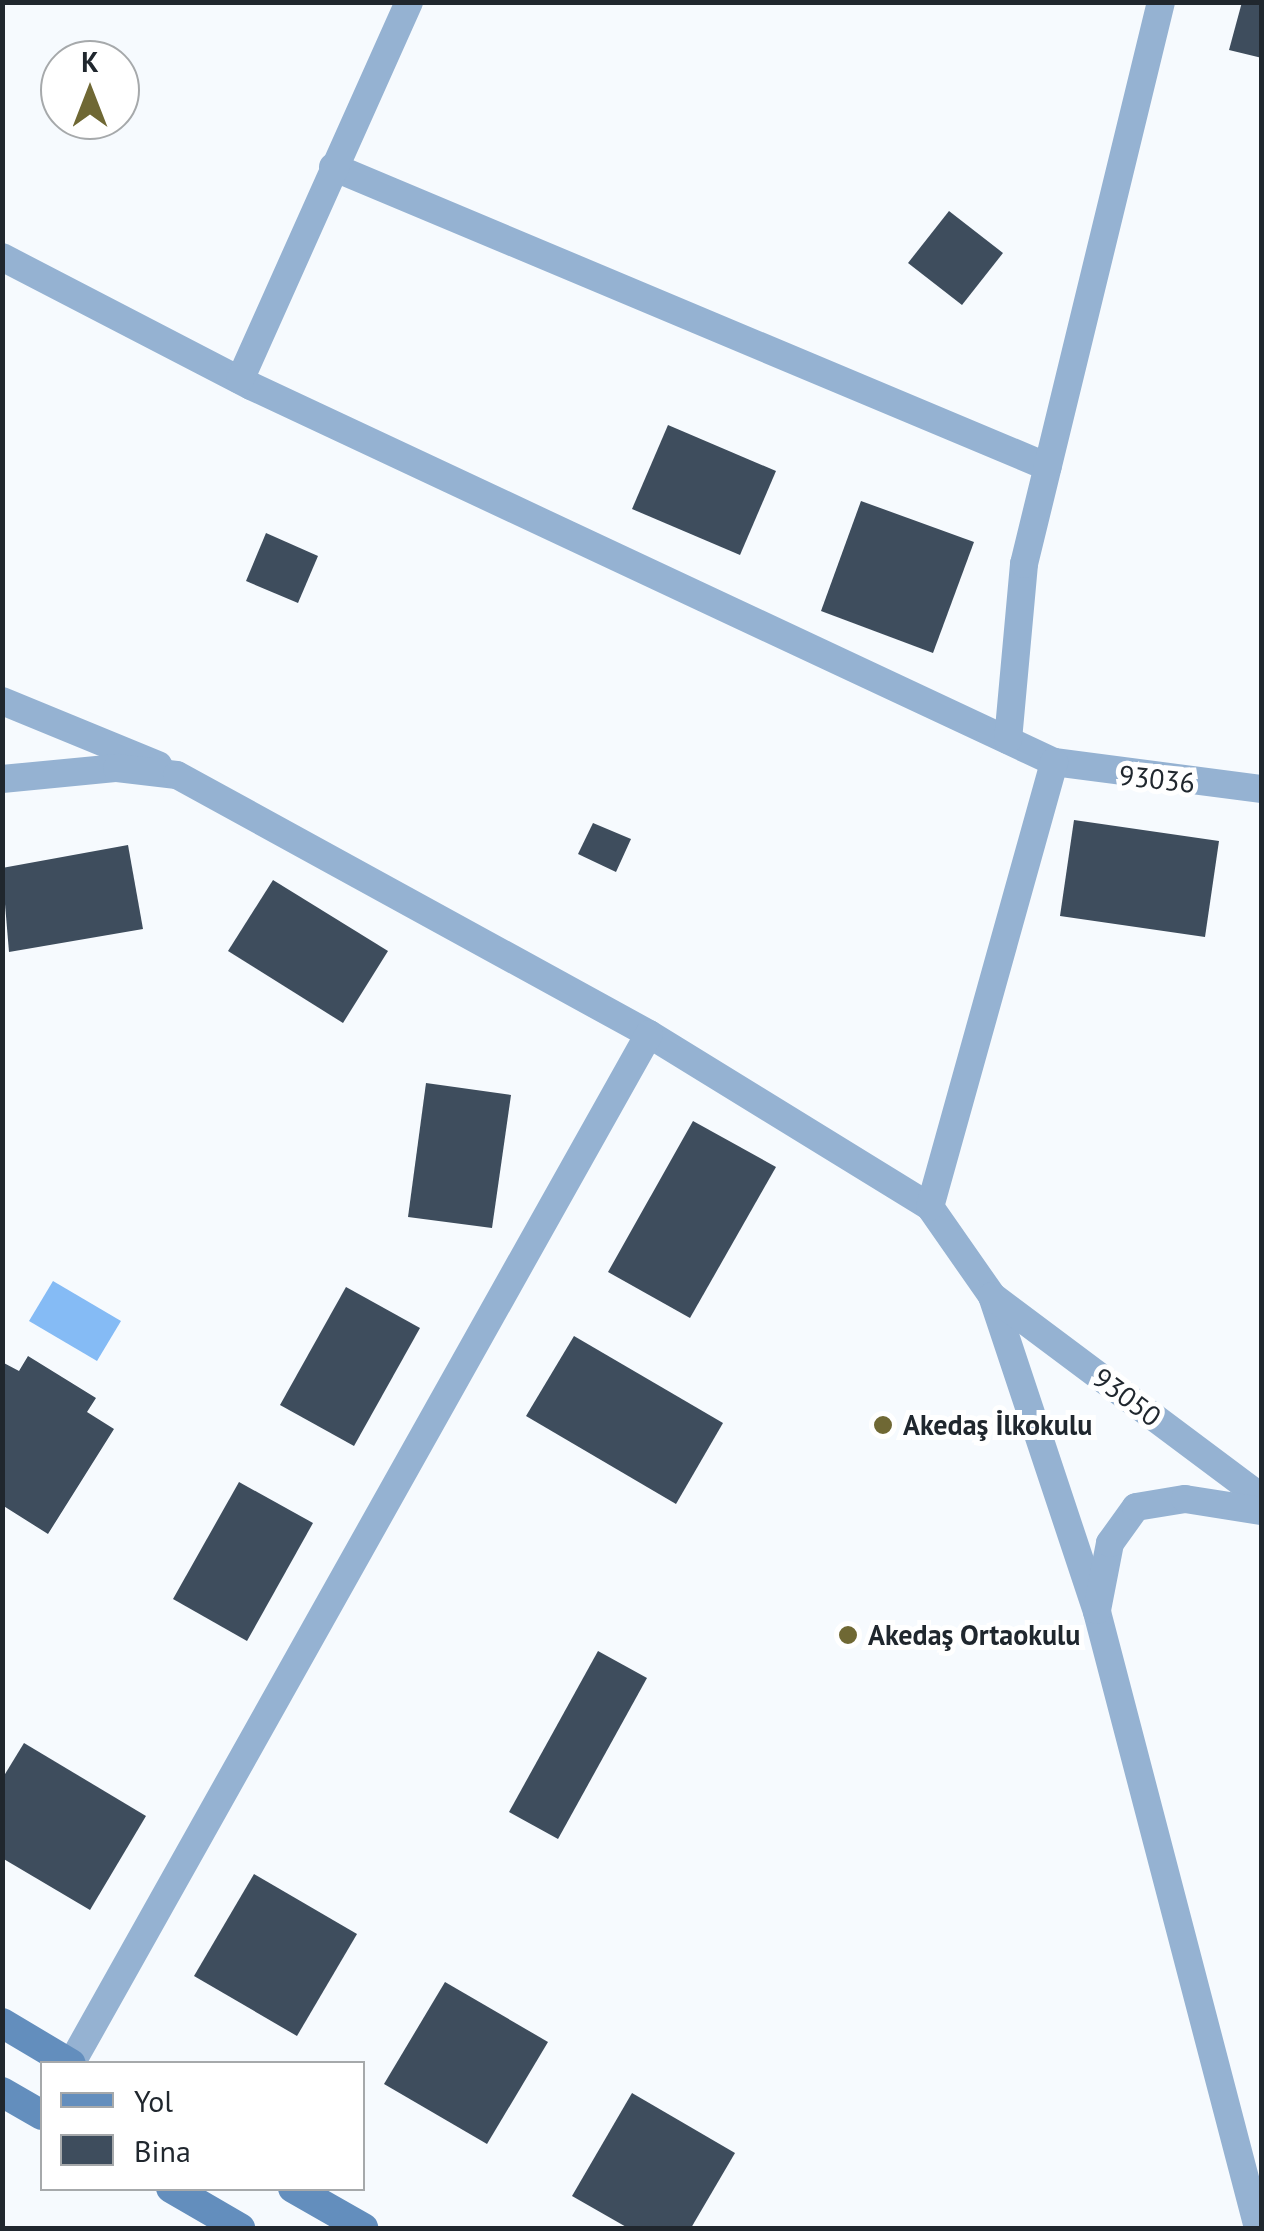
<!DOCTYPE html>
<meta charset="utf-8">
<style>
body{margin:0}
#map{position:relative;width:1264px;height:2231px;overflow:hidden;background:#f6fafe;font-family:"PT Sans",sans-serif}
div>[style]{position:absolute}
.water>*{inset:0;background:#85bbf5}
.building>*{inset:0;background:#3e4d5d}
.minor>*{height:28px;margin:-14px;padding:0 14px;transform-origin:14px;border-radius:14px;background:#95b2d2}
.secondary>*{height:30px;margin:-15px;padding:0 15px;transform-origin:15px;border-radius:15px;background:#638ebd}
.dots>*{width:28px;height:28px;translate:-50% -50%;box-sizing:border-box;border:5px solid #fff;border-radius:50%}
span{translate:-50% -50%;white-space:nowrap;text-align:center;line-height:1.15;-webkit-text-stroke:10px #fff;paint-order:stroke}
.street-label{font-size:28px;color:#20272e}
.poi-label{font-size:28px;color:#20272e;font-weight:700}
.left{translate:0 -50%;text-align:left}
.frame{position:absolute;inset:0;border:5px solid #20272e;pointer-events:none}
.legend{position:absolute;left:40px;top:2061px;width:325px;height:130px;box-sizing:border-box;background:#fff;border:2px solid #a6a9ab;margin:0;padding:12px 18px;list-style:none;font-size:30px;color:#20272e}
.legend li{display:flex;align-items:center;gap:20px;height:50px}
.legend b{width:50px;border:2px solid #a6a9ab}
.north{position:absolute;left:40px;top:40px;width:100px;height:100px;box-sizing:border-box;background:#fff;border:2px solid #a6a9ab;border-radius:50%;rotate:0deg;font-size:28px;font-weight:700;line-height:40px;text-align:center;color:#20272e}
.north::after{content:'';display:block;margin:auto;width:35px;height:45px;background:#6f6834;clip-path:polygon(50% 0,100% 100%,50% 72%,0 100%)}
</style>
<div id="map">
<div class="water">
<i style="clip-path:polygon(53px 1281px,121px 1321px,97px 1361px,29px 1321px)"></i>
</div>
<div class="building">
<i style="clip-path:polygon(1242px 2px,1262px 2px,1262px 58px,1229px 50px)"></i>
<i style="clip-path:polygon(949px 211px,1003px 253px,962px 305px,908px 263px)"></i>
<i style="clip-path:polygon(668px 425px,776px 471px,740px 555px,632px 509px)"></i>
<i style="clip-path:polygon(861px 501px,974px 542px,933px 653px,821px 611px)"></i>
<i style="clip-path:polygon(266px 533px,318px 556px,298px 603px,246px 581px)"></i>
<i style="clip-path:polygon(1074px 820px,1219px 841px,1205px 937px,1060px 916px)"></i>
<i style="clip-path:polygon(593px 823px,631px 839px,616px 872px,578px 854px)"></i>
<i style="clip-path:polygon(128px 845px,143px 929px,9px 952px,2px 868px)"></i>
<i style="clip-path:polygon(273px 880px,388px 951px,343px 1023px,228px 951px)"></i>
<i style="clip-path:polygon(426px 1083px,511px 1095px,492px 1228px,408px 1217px)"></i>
<i style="clip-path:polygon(693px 1121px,776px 1167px,690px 1318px,608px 1272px)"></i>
<i style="clip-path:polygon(346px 1287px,420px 1328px,354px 1446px,280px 1405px)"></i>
<i style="clip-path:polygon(574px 1336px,723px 1423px,676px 1504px,526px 1416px)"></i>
<i style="clip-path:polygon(28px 1356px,96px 1398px,87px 1412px,114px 1429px,48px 1534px,2px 1505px,2px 1362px,19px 1371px)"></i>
<i style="clip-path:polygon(239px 1482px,313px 1523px,247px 1641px,173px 1599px)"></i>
<i style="clip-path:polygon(598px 1651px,647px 1678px,558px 1839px,509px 1812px)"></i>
<i style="clip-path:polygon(24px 1743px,146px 1816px,90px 1910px,2px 1858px,2px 1779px)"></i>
<i style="clip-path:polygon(254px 1874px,357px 1934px,297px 2036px,194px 1976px)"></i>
<i style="clip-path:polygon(445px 1982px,548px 2042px,487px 2144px,384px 2084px)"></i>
<i style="clip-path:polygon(632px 2093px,735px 2153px,691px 2228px,628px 2228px,572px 2196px)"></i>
</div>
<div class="minor">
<i style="left:333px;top:167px;width:775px;rotate:22.76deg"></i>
<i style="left:2px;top:257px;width:280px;rotate:27.4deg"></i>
<i style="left:251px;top:386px;width:887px;rotate:25.09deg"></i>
<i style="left:1054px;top:762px;width:210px;rotate:7.4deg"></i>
<i style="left:240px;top:380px;width:414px;rotate:-65.9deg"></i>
<i style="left:2px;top:701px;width:169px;rotate:22.3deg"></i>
<i style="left:1008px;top:740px;width:177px;rotate:-84.8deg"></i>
<i style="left:1024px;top:564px;width:578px;rotate:-76.3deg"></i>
<i style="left:2px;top:779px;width:116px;rotate:-5.5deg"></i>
<i style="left:117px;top:768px;width:60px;rotate:6.7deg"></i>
<i style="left:177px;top:775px;width:538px;rotate:28.75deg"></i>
<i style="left:649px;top:1034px;width:330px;rotate:31.6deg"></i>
<i style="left:930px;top:1207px;width:108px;rotate:55.1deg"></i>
<i style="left:992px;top:1296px;width:333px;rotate:71.6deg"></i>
<i style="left:1097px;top:1612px;width:637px;rotate:75.35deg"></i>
<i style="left:930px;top:1207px;width:462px;rotate:-74.4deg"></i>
<i style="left:992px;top:1296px;width:337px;rotate:36.8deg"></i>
<i style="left:1097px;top:1610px;width:68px;rotate:-79deg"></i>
<i style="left:1110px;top:1543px;width:44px;rotate:-54.2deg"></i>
<i style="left:1136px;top:1507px;width:50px;rotate:-9.3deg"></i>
<i style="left:1185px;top:1499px;width:78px;rotate:8.9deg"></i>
<i style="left:71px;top:2064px;width:1181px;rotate:-60.7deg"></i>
</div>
<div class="secondary">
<i style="left:2px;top:2023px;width:80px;rotate:30.7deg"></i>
<i style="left:2px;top:2092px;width:46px;rotate:29.9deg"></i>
<i style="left:171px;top:2188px;width:80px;rotate:30.1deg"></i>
<i style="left:293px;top:2188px;width:81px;rotate:29.7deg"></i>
</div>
<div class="dots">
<i style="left:883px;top:1425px;background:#6f6834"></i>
<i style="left:848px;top:1635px;background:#6f6834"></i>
</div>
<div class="street-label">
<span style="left:1157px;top:779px;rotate:6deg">93036</span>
<span style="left:1127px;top:1397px;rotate:37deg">93050</span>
</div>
<div class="poi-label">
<span class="left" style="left:903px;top:1425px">Akedaş İlkokulu</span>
<span class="left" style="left:868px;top:1635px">Akedaş Ortaokulu</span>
</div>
<div class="frame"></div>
<ul class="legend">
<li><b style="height:12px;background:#638ebd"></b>Yol</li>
<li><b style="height:28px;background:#3e4d5d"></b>Bina</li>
</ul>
<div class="north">K</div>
</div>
